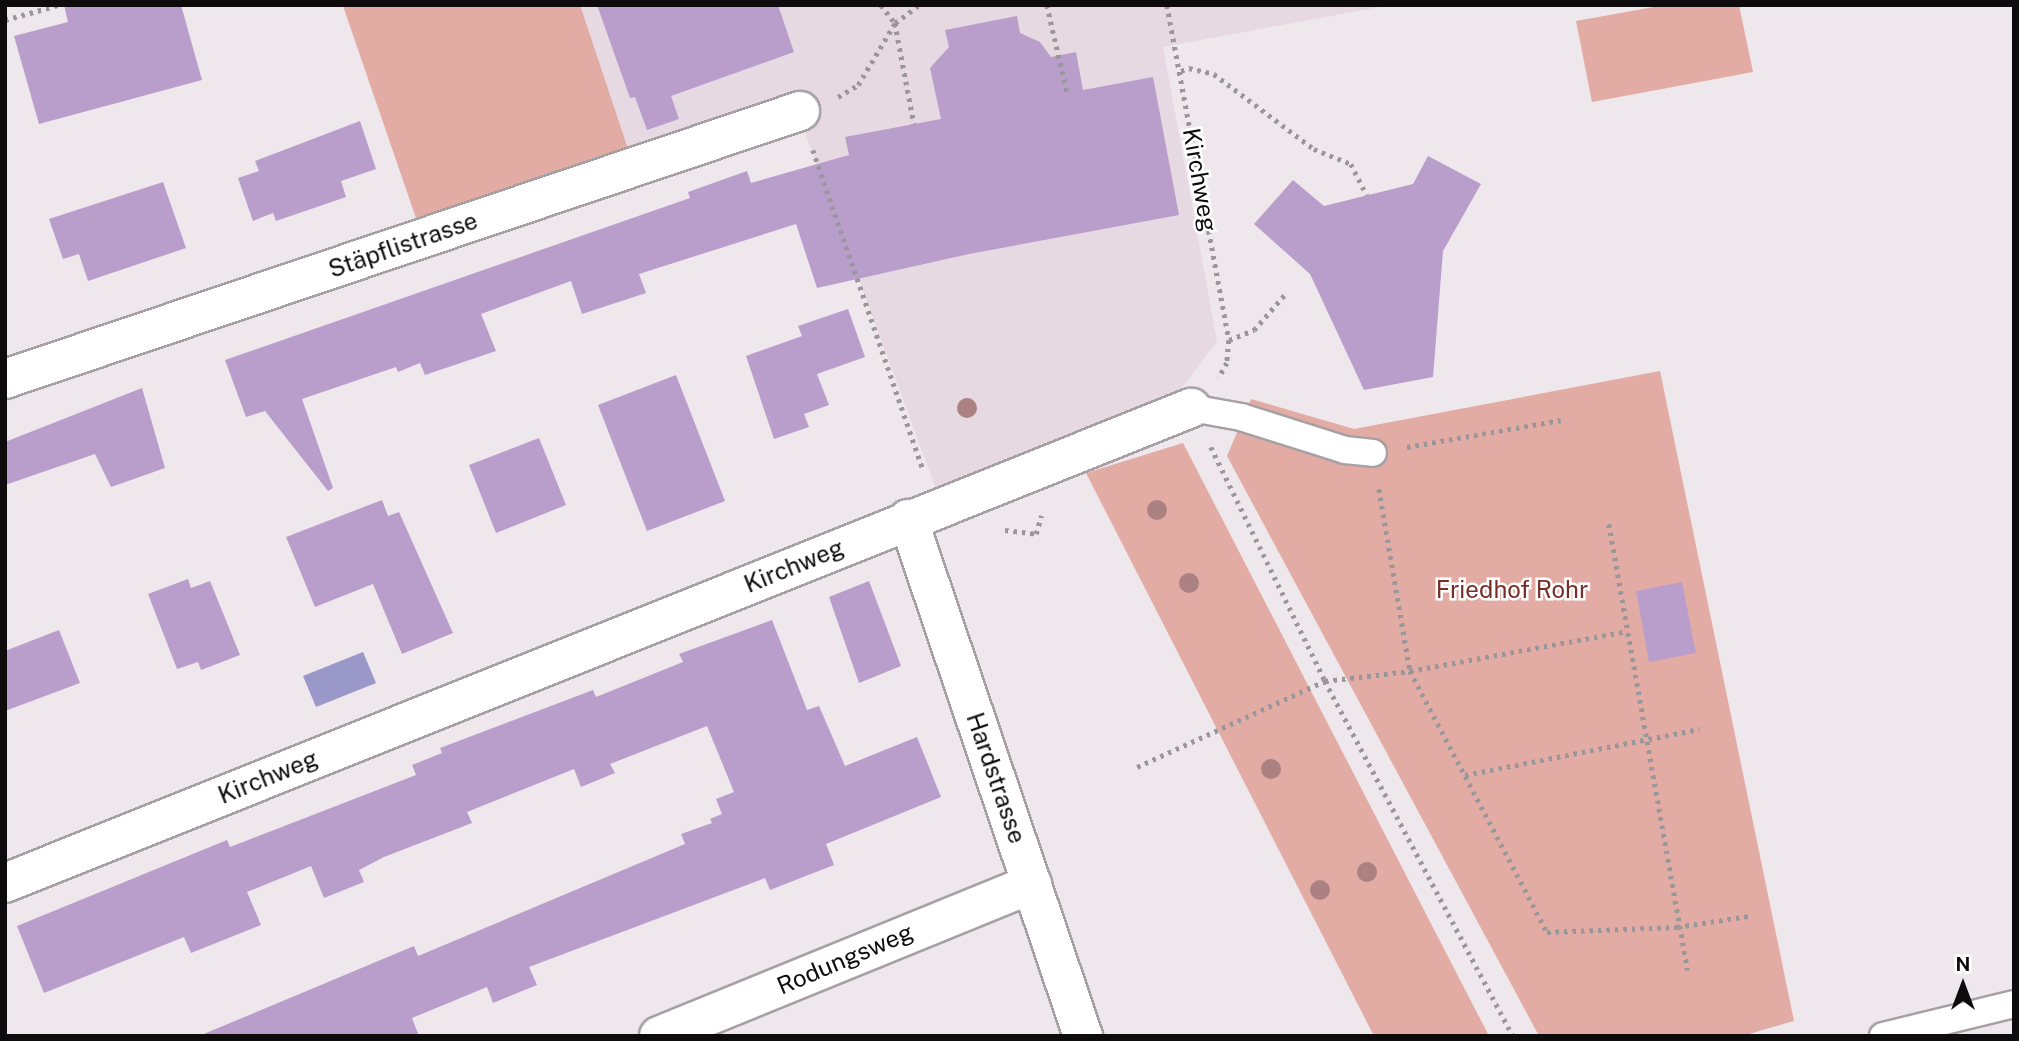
<!DOCTYPE html>
<meta charset="utf-8">
<style>
body{margin:0}
#map{position:relative;width:2019px;height:1041px;overflow:hidden;background:#eee7ec;font-family:"Public Sans",sans-serif}
div>[style]{position:absolute}
.built>*{inset:0;background:#e6d9e2}
.green>*{inset:0;background:#e2aca5}
.water>*{inset:0;background:#9998c9}
.building>*{inset:0;background:#b99ecc}
.path>*{height:4.5px;margin-top:-2.25px;transform-origin:0;background:repeating-linear-gradient(90deg,#9b9699 0 3.5px,transparent 0 8.5px)}
.roads{filter:drop-shadow(2px 0 #a6a0a4) drop-shadow(-2px 0 #a6a0a4) drop-shadow(0 2px #a6a0a4) drop-shadow(0 -2px #a6a0a4)}
.service>*{height:26px;margin:-13px;padding:0 13px;transform-origin:13px;border-radius:13px;background:#fff}
.minor>*{height:38px;margin:-19px;padding:0 19px;transform-origin:19px;border-radius:19px;background:#fff}
.trees>*{width:20px;height:20px;margin:-10px;border-radius:50%;background:#ab8181}
span{translate:-50% -50%;white-space:nowrap;text-align:center;line-height:1.15;-webkit-text-stroke:5px #fff;paint-order:stroke}
.street-label{font-size:24px;color:#0d0b0c}
.park-label{font-size:24px;color:#752e29}
.frame{position:absolute;inset:0;border:7px solid #0d0b0c;pointer-events:none}
.north{position:absolute;left:1928px;top:950px;width:70px;height:70px;-webkit-text-stroke:5px #fff;paint-order:stroke;rotate:0deg;font-size:19px;font-weight:700;line-height:28px;text-align:center;color:#0d0b0c}
.north::after{content:'';display:block;margin:auto;width:24px;height:32px;background:#0d0b0c;clip-path:polygon(50% 0,100% 100%,50% 72%,0 100%)}
</style>
<div id="map">
<div class="built">
<i style="clip-path:polygon(1390px 5px,1163px 47px,1217px 341px,1181px 389px,936px 489px,792px 97px,629px 152px,343px 6px)"></i>
</div>
<div class="green">
<i style="clip-path:polygon(580px 5px,629px 152px,418px 224px,343px 6px)"></i>
<i style="clip-path:polygon(1665px 5px,1739px 5px,1753px 72px,1592px 102px,1576px 21px)"></i>
<i style="clip-path:polygon(1660px 371px,1794px 1021px,1742px 1036px,1539px 1036px,1227px 456px,1251px 399px,1354px 429px)"></i>
<i style="clip-path:polygon(1183px 443px,1489px 1036px,1374px 1036px,1086px 473px)"></i>
</div>
<div class="water">
<i style="clip-path:polygon(363px 652px,376px 683px,316px 707px,303px 676px)"></i>
</div>
<div class="building">
<i style="clip-path:polygon(64px 5px,181px 5px,202px 80px,39px 124px,14px 36px,68px 22px)"></i>
<i style="clip-path:polygon(597px 5px,778px 5px,794px 52px,671px 96px,679px 119px,647px 130px,635px 97px,630px 98px)"></i>
<i style="clip-path:polygon(1017px 16px,1020px 33px,1040px 42px,1051px 57px,1076px 52px,1083px 90px,1153px 77px,1179px 215px,969px 254px,817px 288px,796px 224px,639px 274px,646px 293px,582px 314px,571px 281px,481px 314px,496px 351px,425px 375px,420px 363px,398px 372px,396px 367px,302px 399px,333px 488px,328px 491px,265px 411px,246px 417px,225px 360px,690px 198px,688px 192px,747px 171px,751px 183px,849px 155px,845px 137px,941px 119px,930px 68px,949px 47px,945px 30px)"></i>
<i style="clip-path:polygon(360px 121px,376px 169px,341px 181px,346px 197px,276px 221px,273px 213px,253px 221px,238px 178px,259px 171px,255px 161px)"></i>
<i style="clip-path:polygon(1428px 156px,1481px 184px,1443px 251px,1433px 377px,1364px 390px,1310px 274px,1254px 224px,1293px 180px,1324px 206px,1413px 184px)"></i>
<i style="clip-path:polygon(163px 182px,186px 248px,88px 281px,79px 254px,63px 259px,49px 219px)"></i>
<i style="clip-path:polygon(848px 309px,865px 357px,817px 374px,829px 405px,804px 414px,809px 427px,774px 439px,746px 356px,802px 336px,798px 326px)"></i>
<i style="clip-path:polygon(676px 375px,725px 501px,647px 531px,598px 405px)"></i>
<i style="clip-path:polygon(142px 388px,165px 468px,111px 487px,95px 454px,5px 485px,5px 442px)"></i>
<i style="clip-path:polygon(539px 438px,566px 505px,496px 533px,469px 465px)"></i>
<i style="clip-path:polygon(382px 500px,388px 516px,399px 512px,453px 633px,402px 654px,373px 584px,315px 607px,286px 537px)"></i>
<i style="clip-path:polygon(188px 579px,191px 588px,210px 581px,240px 655px,201px 670px,198px 662px,177px 669px,148px 594px)"></i>
<i style="clip-path:polygon(869px 581px,901px 666px,859px 683px,829px 597px)"></i>
<i style="clip-path:polygon(1682px 582px,1696px 653px,1649px 662px,1636px 591px)"></i>
<i style="clip-path:polygon(772px 620px,807px 710px,819px 706px,845px 766px,917px 737px,941px 797px,826px 844px,834px 865px,770px 890px,765px 878px,529px 967px,537px 985px,493px 1003px,487px 987px,412px 1018px,419px 1036px,199px 1036px,414px 946px,418px 956px,685px 844px,681px 834px,712px 823px,710px 819px,722px 814px,716px 799px,734px 792px,707px 726px,610px 764px,615px 773px,581px 787px,574px 769px,467px 812px,472px 823px,384px 857px,359px 870px,364px 882px,324px 898px,311px 866px,247px 892px,261px 925px,191px 953px,184px 937px,44px 993px,17px 926px,227px 840px,230px 847px,416px 775px,412px 765px,442px 753px,440px 748px,593px 690px,596px 697px,683px 662px,679px 654px)"></i>
<i style="clip-path:polygon(59px 630px,80px 683px,5px 711px,5px 651px)"></i>
</div>
<div class="path">
<i style="left:881px;top:5px;width:23px;rotate:52deg"></i>
<i style="left:895px;top:23px;width:103px;rotate:79.3deg"></i>
<i style="left:1047px;top:5px;width:89px;rotate:77.1deg"></i>
<i style="left:1167px;top:5px;width:341px;rotate:79.5deg"></i>
<i style="left:1229px;top:340px;width:23px;rotate:95deg"></i>
<i style="left:1227px;top:363px;width:17px;rotate:118deg"></i>
<i style="left:5px;top:20px;width:55px;rotate:-15.8deg"></i>
<i style="left:1181px;top:71px;width:9px;rotate:-21deg"></i>
<i style="left:1189px;top:68px;width:26px;rotate:13deg"></i>
<i style="left:1214px;top:74px;width:125px;rotate:36.9deg"></i>
<i style="left:1314px;top:149px;width:40px;rotate:22deg"></i>
<i style="left:1351px;top:164px;width:35px;rotate:63deg"></i>
<i style="left:838px;top:97px;width:23px;rotate:-31deg"></i>
<i style="left:858px;top:85px;width:72px;rotate:-59.2deg"></i>
<i style="left:895px;top:23px;width:30px;rotate:-37deg"></i>
<i style="left:813px;top:150px;width:338px;rotate:71deg"></i>
<i style="left:1229px;top:340px;width:27px;rotate:-22deg"></i>
<i style="left:1254px;top:330px;width:50px;rotate:-49deg"></i>
<i style="left:1211px;top:447px;width:260px;rotate:64deg"></i>
<i style="left:1325px;top:681px;width:402px;rotate:62.1deg"></i>
<i style="left:1407px;top:447px;width:156px;rotate:-9.9deg"></i>
<i style="left:1379px;top:489px;width:185px;rotate:80.3deg"></i>
<i style="left:1410px;top:671px;width:295px;rotate:62.3deg"></i>
<i style="left:1547px;top:932px;width:130px;rotate:-2.2deg"></i>
<i style="left:1677px;top:927px;width:72px;rotate:-8.8deg"></i>
<i style="left:1609px;top:524px;width:453px;rotate:80deg"></i>
<i style="left:1005px;top:530px;width:31px;rotate:7deg"></i>
<i style="left:1036px;top:534px;width:19px;rotate:-74deg"></i>
<i style="left:1137px;top:767px;width:207px;rotate:-24.6deg"></i>
<i style="left:1325px;top:681px;width:86px;rotate:-6.7deg"></i>
<i style="left:1410px;top:671px;width:221px;rotate:-10.4deg"></i>
<i style="left:1465px;top:775px;width:239px;rotate:-11.1deg"></i>
</div>
<div class="roads">
<div class="service">
<i style="left:1191px;top:408px;width:51px;rotate:10.2deg"></i>
<i style="left:1241px;top:417px;width:109px;rotate:17.6deg"></i>
<i style="left:1345px;top:450px;width:28px;rotate:6deg"></i>
<i style="left:1883px;top:1036px;width:135px;rotate:-13.7deg"></i>
</div>
<div class="minor">
<i style="left:5px;top:379px;width:839px;rotate:-18.63deg"></i>
<i style="left:908px;top:519px;width:546px;rotate:71.3deg"></i>
<i style="left:5px;top:883px;width:1278px;rotate:-21.83deg"></i>
<i style="left:659px;top:1036px;width:403px;rotate:-22.2deg"></i>
</div>
</div>
<div class="trees">
<i style="left:967px;top:408px"></i>
<i style="left:1157px;top:510px"></i>
<i style="left:1189px;top:583px"></i>
<i style="left:1271px;top:769px"></i>
<i style="left:1367px;top:872px"></i>
<i style="left:1320px;top:890px"></i>
</div>
<div class="street-label">
<span style="left:1200px;top:180px;rotate:80deg">Kirchweg</span>
<span style="left:403px;top:245px;rotate:-19deg">Stäpflistrasse</span>
<span style="left:794px;top:566px;rotate:-22deg">Kirchweg</span>
<span style="left:268px;top:777px;rotate:-22deg">Kirchweg</span>
<span style="left:996px;top:778px;rotate:71deg">Hardstrasse</span>
<span style="left:845px;top:959px;rotate:-23deg">Rodungsweg</span>
</div>
<div class="park-label">
<span style="left:1512px;top:590px">Friedhof Rohr</span>
</div>
<div class="frame"></div>
<div class="north">N</div>
</div>
